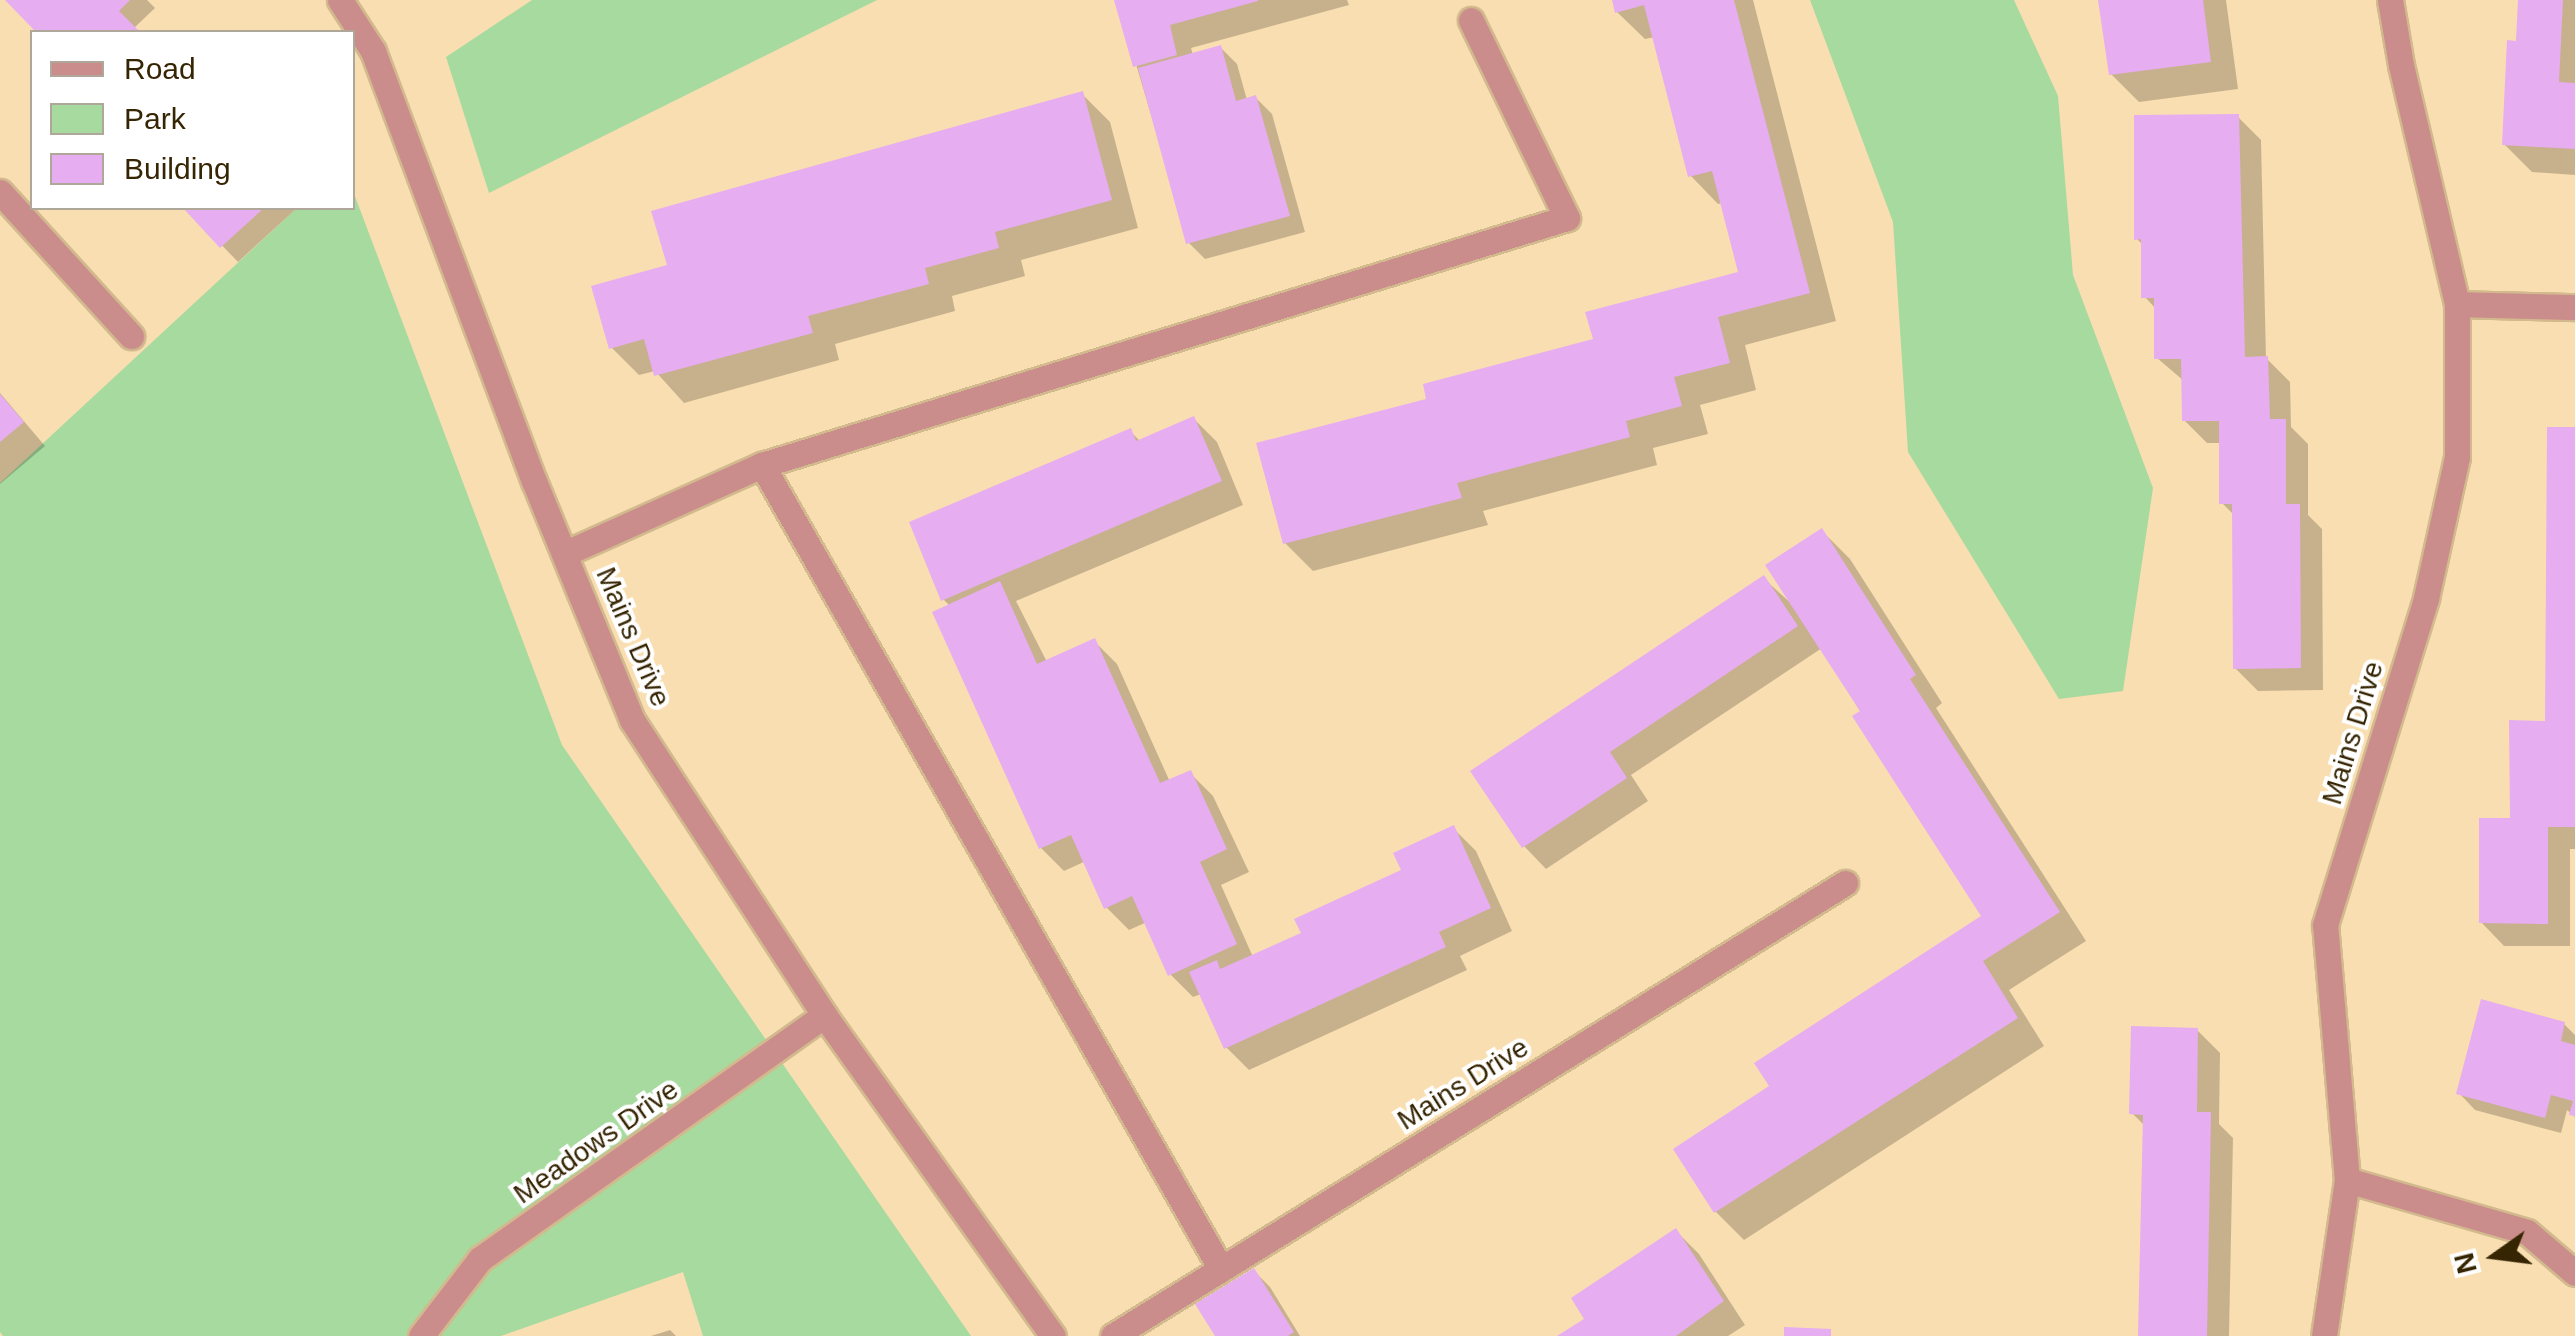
<!DOCTYPE html>
<style>
body{margin:0}
#map{position:relative;width:2575px;height:1336px;overflow:hidden;background:#f9deb1;font-family:Arial,sans-serif}
div>[style]{position:absolute}
.green>*{inset:0;background:#a7da9f}
.shadow>*{inset:0;background:#0003}
.building>*{inset:0;background:#e6adf0}
.roads{filter:drop-shadow(2px 0 #d2b98e) drop-shadow(-2px 0 #d2b98e) drop-shadow(0 2px #d2b98e) drop-shadow(0 -2px #d2b98e)}
.minor>*{height:25px;margin:-12.5px;padding:0 12.5px;transform-origin:12.5px;border-radius:12.5px;background:#cb8d8b}
.tertiary>*{height:25px;margin:-12.5px;padding:0 12.5px;transform-origin:12.5px;border-radius:12.5px;background:#cb8d8b}
span{translate:-50% -50%;white-space:nowrap;text-align:center;line-height:1.15;-webkit-text-stroke:8px #fff;paint-order:stroke}
.street-label{font-size:28px;color:#362503}
.legend{position:absolute;left:30px;top:30px;width:325px;height:180px;box-sizing:border-box;background:#fff;border:2px solid #afa89a;margin:0;padding:12px 18px;list-style:none;font-size:30px;color:#362503}
.legend li{display:flex;align-items:center;gap:20px;height:50px}
.legend b{width:50px;border:2px solid #afa89a}
.north{position:absolute;left:2445px;top:1206px;width:100px;height:100px;-webkit-text-stroke:8px #fff;paint-order:stroke;rotate:256deg;font-size:28px;font-weight:700;line-height:40px;text-align:center;color:#362503}
.north::after{content:'';display:block;margin:auto;width:35px;height:45px;background:#362503;clip-path:polygon(50% 0,100% 100%,50% 72%,0 100%)}
</style>
<div id="map">
<div class="green">
<i style="clip-path:polygon(532px 0,877px 0,489px 193px,446px 57px)"></i>
<i style="clip-path:polygon(1810px 0,2014px 0,2058px 96px,2073px 275px,2153px 488px,2123px 691px,2059px 699px,1908px 452px,1893px 222px)"></i>
<i style="clip-path:polygon(353px 191px,562px 745px,971px 1336px,703px 1336px,683px 1272px,501px 1336px,3px 1336px,0 1332px,0 483px,297px 208px,352px 208px)"></i>
</div>
<div class="shadow">
<i style="clip-path:polygon(9px 0,147px 0,155px 8px,134px 28px,138px 32px,39px 32px)"></i>
<i style="clip-path:polygon(1117px 0,1347px 0,1349px 5px,1191px 48px,1193px 55px,1220px 47px,1237px 64px,1247px 100px,1256px 98px,1272px 114px,1305px 232px,1205px 259px,1189px 243px)"></i>
<i style="clip-path:polygon(1614px 0,1753px 0,1836px 321px,1745px 345px,1756px 390px,1700px 405px,1708px 434px,1653px 448px,1657px 465px,1483px 511px,1488px 525px,1313px 571px,1285px 543px,1429px 401px,1596px 341px,1741px 274px,1723px 203px,1718px 204px,1691px 176px,1655px 37px,1645px 39px,1617px 12px)"></i>
<i style="clip-path:polygon(2101px 0,2226px 0,2238px 89px,2139px 102px,2111px 74px)"></i>
<i style="clip-path:polygon(2521px 0,2575px 0,2575px 175px,2532px 172px,2504px 144px)"></i>
<i style="clip-path:polygon(1082px 94px,1110px 122px,1138px 228px,1021px 260px,1025px 276px,952px 296px,955px 311px,835px 344px,839px 360px,684px 403px,655px 371px,639px 375px,611px 347px,670px 266px)"></i>
<i style="clip-path:polygon(2238px 117px,2261px 140px,2266px 358px,2290px 382px,2291px 427px,2308px 444px,2308px 515px,2322px 529px,2323px 690px,2258px 691px,2235px 668px,2235px 516px,2222px 503px,2221px 443px,2207px 443px,2184px 420px,2184px 381px,2157px 358px,2156px 309px,2144px 296px,2144px 246px,2137px 239px)"></i>
<i style="clip-path:polygon(186px 208px,297px 208px,238px 262px)"></i>
<i style="clip-path:polygon(0 393px,45px 446px,0 484px)"></i>
<i style="clip-path:polygon(1194px 419px,1217px 442px,1243px 505px,1016px 601px,1047px 662px,1094px 641px,1117px 664px,1170px 782px,1190px 773px,1213px 796px,1249px 872px,1221px 885px,1253px 957px,1304px 934px,1404px 871px,1453px 828px,1476px 851px,1512px 931px,1460px 956px,1467px 970px,1249px 1070px,1226px 1047px,1201px 994px,1193px 997px,1170px 974px,1147px 922px,1129px 930px,1106px 907px,1086px 861px,1064px 871px,1041px 848px,950px 606px,943px 599px,1130px 431px,1141px 442px)"></i>
<i style="clip-path:polygon(2575px 429px,2575px 849px,2570px 849px,2570px 946px,2504px 946px,2481px 922px,2548px 723px)"></i>
<i style="clip-path:polygon(1822px 531px,1850px 559px,1942px 703px,1936px 708px,2086px 941px,2009px 990px,2044px 1046px,1744px 1240px,1716px 1212px,1676px 1149px,1773px 1087px,1984px 917px,1822px 648px,1631px 775px,1648px 801px,1546px 869px,1524px 846px,1763px 578px,1794px 606px)"></i>
<i style="clip-path:polygon(2564px 1024px,2575px 1035px,2575px 1117px,2567px 1110px,2561px 1133px,2475px 1110px,2459px 1093px)"></i>
<i style="clip-path:polygon(2197px 1030px,2220px 1053px,2219px 1124px,2233px 1138px,2229px 1336px,2141px 1336px,2145px 1126px,2132px 1113px)"></i>
<i style="clip-path:polygon(1676px 1231px,1699px 1254px,1745px 1325px,1728px 1336px,1562px 1336px,1588px 1319px)"></i>
<i style="clip-path:polygon(1254px 1271px,1270px 1287px,1300px 1336px,1218px 1336px)"></i>
<i style="clip-path:polygon(670px 1330px,676px 1336px,651px 1336px)"></i>
</div>
<div class="building">
<i style="clip-path:polygon(5px 0,130px 0,119px 11px,140px 32px,36px 32px)"></i>
<i style="clip-path:polygon(1114px 0,1258px 0,1258px 1px,1170px 25px,1177px 55px,1133px 67px)"></i>
<i style="clip-path:polygon(1612px 0,1734px 0,1810px 293px,1718px 317px,1730px 363px,1674px 377px,1682px 406px,1626px 421px,1630px 437px,1457px 483px,1462px 498px,1283px 544px,1256px 443px,1426px 399px,1423px 384px,1593px 339px,1585px 312px,1738px 272px,1712px 171px,1688px 177px,1644px 5px,1615px 13px)"></i>
<i style="clip-path:polygon(2098px 0,2203px 0,2211px 62px,2109px 75px)"></i>
<i style="clip-path:polygon(2518px 0,2563px 0,2559px 82px,2575px 83px,2575px 149px,2502px 145px,2507px 40px,2516px 41px)"></i>
<i style="clip-path:polygon(1221px 45px,1236px 101px,1256px 95px,1290px 216px,1186px 244px,1138px 68px)"></i>
<i style="clip-path:polygon(1083px 91px,1112px 200px,995px 232px,999px 248px,925px 268px,929px 284px,808px 316px,813px 333px,654px 376px,644px 339px,609px 349px,591px 286px,667px 265px,651px 211px)"></i>
<i style="clip-path:polygon(2239px 114px,2245px 357px,2268px 356px,2270px 419px,2286px 419px,2286px 504px,2300px 504px,2301px 668px,2233px 669px,2232px 504px,2219px 504px,2219px 421px,2182px 421px,2181px 359px,2154px 359px,2154px 298px,2141px 298px,2141px 239px,2134px 240px,2134px 115px)"></i>
<i style="clip-path:polygon(183px 208px,264px 208px,220px 248px)"></i>
<i style="clip-path:polygon(0 394px,24px 422px,0 442px)"></i>
<i style="clip-path:polygon(1194px 416px,1222px 481px,941px 601px,909px 522px,1131px 428px,1136px 441px)"></i>
<i style="clip-path:polygon(2547px 427px,2575px 427px,2575px 827px,2548px 827px,2548px 924px,2479px 923px,2479px 818px,2510px 818px,2509px 720px,2545px 721px)"></i>
<i style="clip-path:polygon(1822px 528px,1916px 675px,1910px 679px,2060px 912px,1983px 961px,2018px 1018px,1714px 1213px,1673px 1149px,1769px 1086px,1754px 1063px,1981px 916px,1852px 716px,1860px 711px,1765px 565px)"></i>
<i style="clip-path:polygon(1764px 575px,1798px 626px,1610px 752px,1627px 778px,1522px 848px,1470px 771px)"></i>
<i style="clip-path:polygon(1000px 581px,1037px 664px,1095px 638px,1160px 783px,1191px 770px,1227px 849px,1200px 862px,1237px 944px,1168px 976px,1132px 896px,1104px 909px,1071px 835px,1039px 849px,932px 612px)"></i>
<i style="clip-path:polygon(1454px 825px,1491px 908px,1439px 932px,1446px 947px,1224px 1049px,1189px 972px,1217px 960px,1220px 969px,1301px 933px,1294px 919px,1401px 870px,1393px 853px)"></i>
<i style="clip-path:polygon(2481px 999px,2565px 1022px,2561px 1041px,2575px 1045px,2575px 1116px,2569px 1115px,2573px 1101px,2551px 1095px,2545px 1118px,2456px 1094px)"></i>
<i style="clip-path:polygon(2131px 1026px,2198px 1028px,2197px 1112px,2211px 1112px,2207px 1336px,2138px 1336px,2143px 1115px,2129px 1114px)"></i>
<i style="clip-path:polygon(1676px 1228px,1724px 1301px,1676px 1336px,1557px 1336px,1584px 1319px,1571px 1298px)"></i>
<i style="clip-path:polygon(1254px 1268px,1294px 1332px,1288px 1336px,1215px 1336px,1195px 1304px)"></i>
<i style="clip-path:polygon(1784px 1327px,1831px 1329px,1831px 1336px,1784px 1336px)"></i>
</div>
<div class="roads">
<div class="minor">
<i style="left:0;top:192px;width:195px;rotate:47.7deg"></i>
<i style="left:2457px;top:304px;width:118px;rotate:1.5deg"></i>
<i style="left:566px;top:553px;width:215px;rotate:-24.2deg"></i>
<i style="left:2347px;top:1180px;width:187px;rotate:16.1deg"></i>
<i style="left:2527px;top:1232px;width:63px;rotate:40.5deg"></i>
<i style="left:1221px;top:1269px;width:926px;rotate:-119.72deg"></i>
<i style="left:762px;top:465px;width:842px;rotate:-17.06deg"></i>
<i style="left:1567px;top:218px;width:220px;rotate:-115.9deg"></i>
<i style="left:421px;top:1336px;width:97px;rotate:-52.5deg"></i>
<i style="left:480px;top:1259px;width:422px;rotate:-35.3deg"></i>
<i style="left:1113px;top:1336px;width:861px;rotate:-31.75deg"></i>
<i style="left:2324px;top:1336px;width:158px;rotate:-81.6deg"></i>
<i style="left:2347px;top:1180px;width:256px;rotate:-94.9deg"></i>
<i style="left:2325px;top:925px;width:342px;rotate:-72.8deg"></i>
<i style="left:2426px;top:598px;width:144px;rotate:-77.6deg"></i>
<i style="left:2457px;top:457px;width:153px;rotate:-90deg"></i>
<i style="left:2457px;top:304px;width:245px;rotate:-103.2deg"></i>
<i style="left:2401px;top:65px;width:66px;rotate:-99.6deg"></i>
</div>
<div class="tertiary">
<i style="left:340px;top:0;width:61px;rotate:57.1deg"></i>
<i style="left:373px;top:51px;width:459px;rotate:69.5deg"></i>
<i style="left:534px;top:481px;width:258px;rotate:67.7deg"></i>
<i style="left:632px;top:720px;width:352px;rotate:56.9deg"></i>
<i style="left:824px;top:1015px;width:394px;rotate:54.5deg"></i>
</div>
</div>
<div class="street-label">
<span style="left:633px;top:637px;rotate:67deg">Mains Drive</span>
<span style="left:2353px;top:733px;rotate:-73deg">Mains Drive</span>
<span style="left:1463px;top:1084px;rotate:-32deg">Mains Drive</span>
<span style="left:596px;top:1142px;rotate:-35deg">Meadows Drive</span>
</div>
<ul class="legend">
<li><b style="height:12px;background:#cb8d8b"></b>Road</li>
<li><b style="height:28px;background:#a7da9f"></b>Park</li>
<li><b style="height:28px;background:#e6adf0"></b>Building</li>
</ul>
<div class="north">N</div>
</div>
